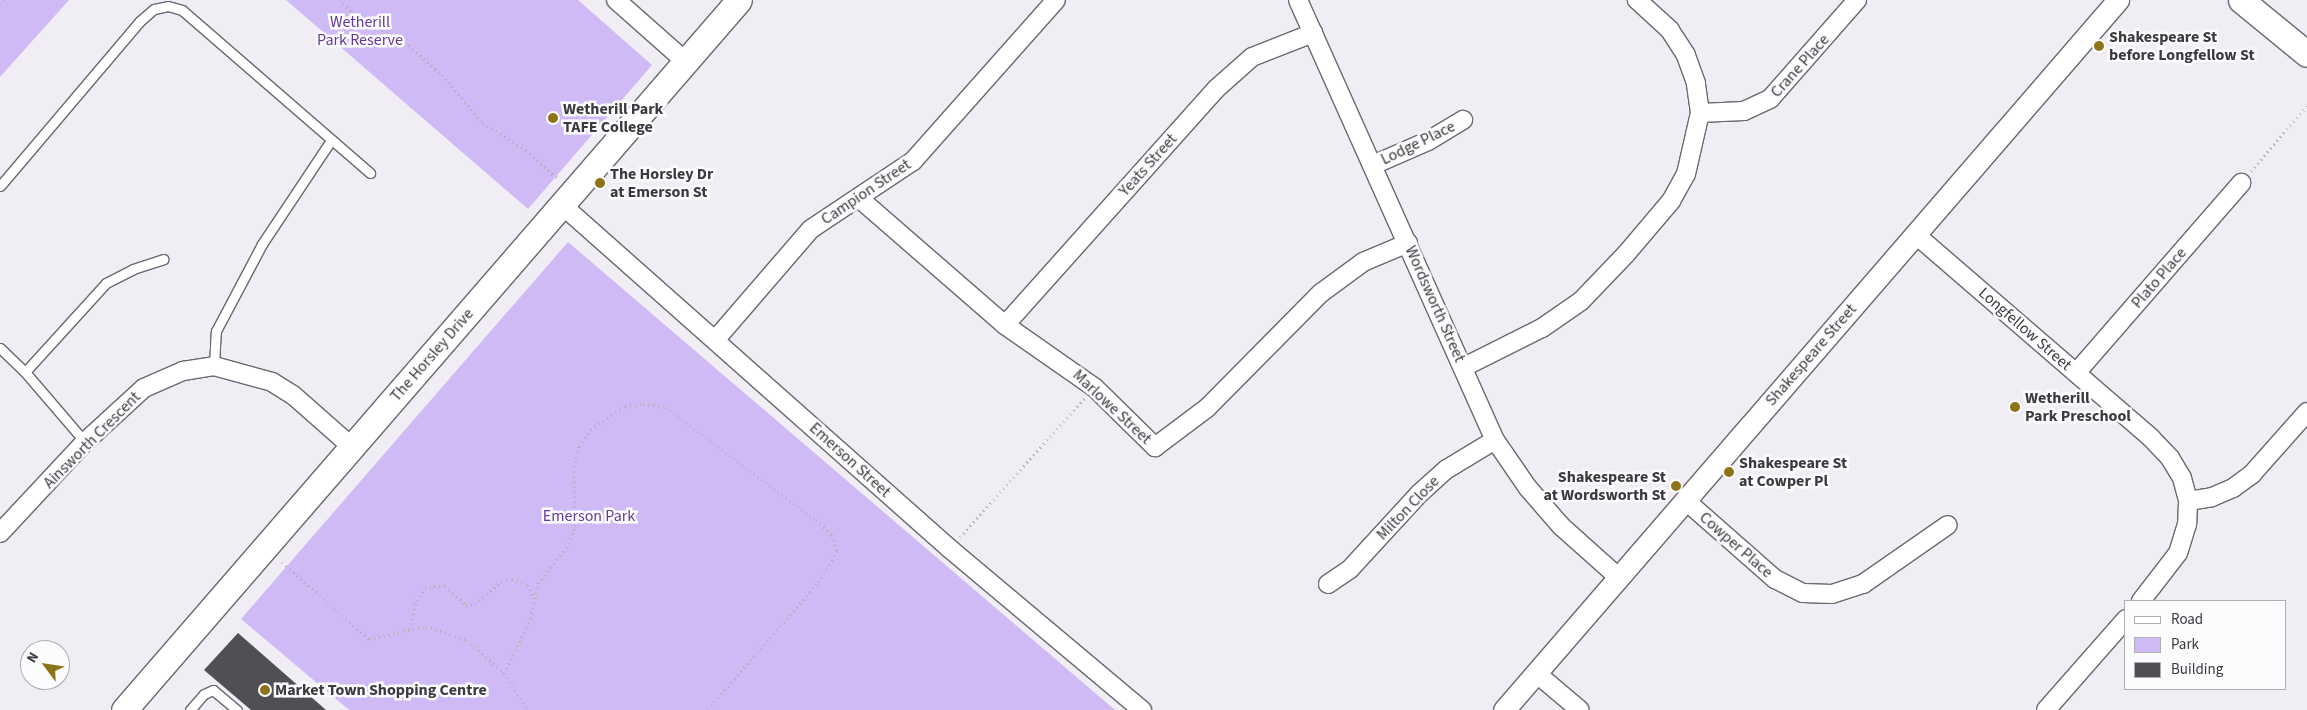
<!DOCTYPE html>
<style>
body{margin:0}
#map{position:relative;width:2307px;height:710px;overflow:hidden;background:#f0edf5;font-family:"Source Sans 3",sans-serif}
div>[style]{position:absolute}
.green>*{inset:0;background:#d0baf5}
.building>*{inset:0;background:#514e55}
.path>*{height:3px;margin-top:-1.5px;transform-origin:0;background:repeating-linear-gradient(90deg,#b2b0b6 0 1px,transparent 0 5px)}
.roads{filter:drop-shadow(1px 0 #6b686f) drop-shadow(-1px 0 #6b686f) drop-shadow(0 1px #6b686f) drop-shadow(0 -1px #6b686f)}
.service>*{height:9px;margin:-4.5px;padding:0 4.5px;transform-origin:4.5px;border-radius:4.5px;background:#fff}
.minor>*{height:18px;margin:-9px;padding:0 9px;transform-origin:9px;border-radius:9px;background:#fff}
.tertiary>*{height:21px;margin:-10.5px;padding:0 10.5px;transform-origin:10.5px;border-radius:10.5px;background:#fff}
.secondary>*{height:25px;margin:-12.5px;padding:0 12.5px;transform-origin:12.5px;border-radius:12.5px;background:#fff}
.dots>*{width:14px;height:14px;translate:-50% -50%;box-sizing:border-box;border:2px solid #fcfbfe;border-radius:50%}
span{translate:-50% -50%;white-space:nowrap;text-align:center;line-height:1.15;-webkit-text-stroke:5px #fcfbfe;paint-order:stroke}
.park-label{font-size:16px;color:#643b96}
.poi-label{font-size:16px;color:#3b3a3d;font-weight:700}
.left{translate:0 -50%;text-align:left}
.right{translate:-100% -50%;text-align:right}
.street-label{font-size:16px;color:#3b3a3d}
.legend{position:absolute;left:2124px;top:600px;width:162px;height:90px;box-sizing:border-box;background:#fcfbfe;border:1px solid #afaeb1;margin:0;padding:6px 9px;list-style:none;font-size:15px;color:#3b3a3d}
.legend li{display:flex;align-items:center;gap:10px;height:25px}
.legend b{width:25px;border:1px solid #afaeb1}
.north{position:absolute;left:20px;top:640px;width:50px;height:50px;box-sizing:border-box;background:#fcfbfe;border:1px solid #afaeb1;border-radius:50%;rotate:301deg;font-size:14px;font-weight:700;line-height:20px;text-align:center;color:#3b3a3d}
.north::after{content:'';display:block;margin:auto;width:18px;height:22px;background:#8e7418;clip-path:polygon(50% 0,100% 100%,50% 72%,0 100%)}
</style>
<div id="map">
<div class="green">
<i style="clip-path:polygon(0 0,69px 0,0 77px)"></i>
<i style="clip-path:polygon(286px 0,578px 0,652px 65px,528px 209px)"></i>
<i style="clip-path:polygon(568px 242px,1115px 710px,349px 710px,241px 619px)"></i>
</div>
<div class="building">
<i style="clip-path:polygon(238px 633px,326px 710px,251px 710px,204px 670px)"></i>
</div>
<div class="path">
<i style="left:339px;top:0;width:18px;rotate:43deg"></i>
<i style="left:352px;top:12px;width:66px;rotate:30.1deg"></i>
<i style="left:409px;top:45px;width:45px;rotate:42.3deg"></i>
<i style="left:442px;top:75px;width:63px;rotate:49.5deg"></i>
<i style="left:483px;top:123px;width:51px;rotate:32.1deg"></i>
<i style="left:526px;top:150px;width:43px;rotate:42.2deg"></i>
<i style="left:0;top:4px;width:6px;rotate:-45deg"></i>
<i style="left:2251px;top:171px;width:86px;rotate:-49.3deg"></i>
<i style="left:960px;top:537px;width:186px;rotate:-48.1deg"></i>
<i style="left:282px;top:562px;width:116px;rotate:41.5deg"></i>
<i style="left:369px;top:639px;width:58px;rotate:-12.8deg"></i>
<i style="left:426px;top:626px;width:43px;rotate:18.9deg"></i>
<i style="left:467px;top:640px;width:50px;rotate:41.7deg"></i>
<i style="left:504px;top:673px;width:44px;rotate:57deg"></i>
<i style="left:410px;top:629px;width:30px;rotate:-78deg"></i>
<i style="left:416px;top:600px;width:14px;rotate:-51deg"></i>
<i style="left:425px;top:589px;width:9px;rotate:-18deg"></i>
<i style="left:434px;top:586px;width:11px"></i>
<i style="left:445px;top:586px;width:28px;rotate:42deg"></i>
<i style="left:466px;top:605px;width:9px;rotate:-6deg"></i>
<i style="left:475px;top:604px;width:34px;rotate:-40deg"></i>
<i style="left:501px;top:582px;width:11px;rotate:-15deg"></i>
<i style="left:512px;top:579px;width:17px;rotate:21deg"></i>
<i style="left:528px;top:585px;width:13px;rotate:67deg"></i>
<i style="left:504px;top:673px;width:61px;rotate:-63.9deg"></i>
<i style="left:531px;top:618px;width:36px;rotate:-79deg"></i>
<i style="left:538px;top:583px;width:50px;rotate:-51.5deg"></i>
<i style="left:569px;top:544px;width:18px;rotate:-71deg"></i>
<i style="left:575px;top:527px;width:60px;rotate:-91deg"></i>
<i style="left:574px;top:467px;width:22px;rotate:-77deg"></i>
<i style="left:579px;top:446px;width:20px;rotate:-53deg"></i>
<i style="left:591px;top:430px;width:42px;rotate:-35.2deg"></i>
<i style="left:625px;top:406px;width:18px;rotate:-6deg"></i>
<i style="left:643px;top:404px;width:23px;rotate:7deg"></i>
<i style="left:666px;top:407px;width:188px;rotate:37deg"></i>
<i style="left:816px;top:520px;width:22px;rotate:43deg"></i>
<i style="left:832px;top:535px;width:17px;rotate:73deg"></i>
<i style="left:837px;top:551px;width:39px;rotate:121deg"></i>
<i style="left:817px;top:584px;width:167px;rotate:131.1deg"></i>
</div>
<div class="roads">
<div class="service">
<i style="left:0;top:186px;width:216px;rotate:-49.7deg"></i>
<i style="left:140px;top:21px;width:18px;rotate:-41deg"></i>
<i style="left:154px;top:9px;width:14px;rotate:-12deg"></i>
<i style="left:168px;top:6px;width:15px;rotate:16deg"></i>
<i style="left:182px;top:10px;width:249px;rotate:40.9deg"></i>
<i style="left:0;top:348px;width:35px;rotate:44deg"></i>
<i style="left:25px;top:372px;width:92px;rotate:49.4deg"></i>
<i style="left:214px;top:366px;width:35px;rotate:-87deg"></i>
<i style="left:216px;top:331px;width:98px;rotate:-62.1deg"></i>
<i style="left:262px;top:244px;width:125px;rotate:-56.4deg"></i>
<i style="left:25px;top:372px;width:120px;rotate:-47.7deg"></i>
<i style="left:106px;top:283px;width:30px;rotate:-27deg"></i>
<i style="left:133px;top:269px;width:32px;rotate:-18deg"></i>
<i style="left:190px;top:710px;width:21px;rotate:-49deg"></i>
<i style="left:204px;top:694px;width:10px;rotate:-24deg"></i>
<i style="left:213px;top:690px;width:31px;rotate:40deg"></i>
</div>
<div class="minor">
<i style="left:616px;top:0;width:94px;rotate:41.5deg"></i>
<i style="left:1298px;top:0;width:482px;rotate:65.9deg"></i>
<i style="left:1495px;top:440px;width:58px;rotate:55.5deg"></i>
<i style="left:1528px;top:488px;width:50px;rotate:49deg"></i>
<i style="left:1561px;top:526px;width:76px;rotate:41.8deg"></i>
<i style="left:1700px;top:113px;width:44px;rotate:-2.6deg"></i>
<i style="left:1744px;top:111px;width:29px;rotate:-25deg"></i>
<i style="left:1770px;top:99px;width:132px;rotate:-48.7deg"></i>
<i style="left:1373px;top:165px;width:60px;rotate:-23.6deg"></i>
<i style="left:1428px;top:141px;width:41px;rotate:-31deg"></i>
<i style="left:860px;top:199px;width:192px;rotate:41deg"></i>
<i style="left:1005px;top:325px;width:108px;rotate:34.9deg"></i>
<i style="left:1094px;top:387px;width:86px;rotate:44.5deg"></i>
<i style="left:1155px;top:447px;width:65px;rotate:-36.9deg"></i>
<i style="left:1207px;top:408px;width:162px;rotate:-45.3deg"></i>
<i style="left:1321px;top:293px;width:52px;rotate:-36.4deg"></i>
<i style="left:1363px;top:262px;width:49px;rotate:-22.9deg"></i>
<i style="left:562px;top:205px;width:519px;rotate:41.56deg"></i>
<i style="left:950px;top:549px;width:251px;rotate:40deg"></i>
<i style="left:1915px;top:234px;width:312px;rotate:40.8deg"></i>
<i style="left:2151px;top:438px;width:28px;rotate:46deg"></i>
<i style="left:2170px;top:458px;width:23px;rotate:59deg"></i>
<i style="left:2182px;top:478px;width:24px;rotate:75deg"></i>
<i style="left:2188px;top:501px;width:23px;rotate:92deg"></i>
<i style="left:2187px;top:524px;width:30px;rotate:107deg"></i>
<i style="left:2178px;top:553px;width:61px;rotate:127.6deg"></i>
<i style="left:1005px;top:325px;width:317px;rotate:-48.2deg"></i>
<i style="left:1216px;top:89px;width:48px;rotate:-41.6deg"></i>
<i style="left:1252px;top:57px;width:66px;rotate:-21.5deg"></i>
<i style="left:716px;top:339px;width:145px;rotate:-49.2deg"></i>
<i style="left:811px;top:229px;width:123px;rotate:-33.7deg"></i>
<i style="left:913px;top:161px;width:215px;rotate:-48.4deg"></i>
<i style="left:1464px;top:367px;width:87px;rotate:-26.6deg"></i>
<i style="left:1542px;top:328px;width:47px;rotate:-34.7deg"></i>
<i style="left:1581px;top:301px;width:65px;rotate:-46.2deg"></i>
<i style="left:1626px;top:254px;width:70px;rotate:-49.7deg"></i>
<i style="left:1671px;top:201px;width:31px;rotate:-61deg"></i>
<i style="left:1686px;top:174px;width:63px;rotate:-77.1deg"></i>
<i style="left:1700px;top:113px;width:30px;rotate:-98deg"></i>
<i style="left:1696px;top:83px;width:30px;rotate:-110deg"></i>
<i style="left:1686px;top:55px;width:30px;rotate:-123deg"></i>
<i style="left:1670px;top:30px;width:45px;rotate:-137.7deg"></i>
<i style="left:2076px;top:373px;width:252px;rotate:-49deg"></i>
<i style="left:1685px;top:500px;width:120px;rotate:41.3deg"></i>
<i style="left:1775px;top:579px;width:31px;rotate:27deg"></i>
<i style="left:1803px;top:593px;width:29px;rotate:2deg"></i>
<i style="left:1832px;top:594px;width:33px;rotate:-18deg"></i>
<i style="left:1863px;top:584px;width:103px;rotate:-34.8deg"></i>
<i style="left:2188px;top:501px;width:24px;rotate:-9deg"></i>
<i style="left:2212px;top:497px;width:23px;rotate:-23deg"></i>
<i style="left:2233px;top:488px;width:24px;rotate:-36deg"></i>
<i style="left:2252px;top:474px;width:83px;rotate:-48.4deg"></i>
<i style="left:0;top:533px;width:125px;rotate:-47deg"></i>
<i style="left:85px;top:442px;width:80px;rotate:-42.5deg"></i>
<i style="left:144px;top:388px;width:43px;rotate:-23.6deg"></i>
<i style="left:183px;top:371px;width:31px;rotate:-9deg"></i>
<i style="left:214px;top:366px;width:60px;rotate:15.4deg"></i>
<i style="left:272px;top:382px;width:25px;rotate:32deg"></i>
<i style="left:293px;top:395px;width:79px;rotate:41.4deg"></i>
<i style="left:1328px;top:584px;width:27px;rotate:-34deg"></i>
<i style="left:1350px;top:569px;width:103px;rotate:-47.4deg"></i>
<i style="left:1420px;top:493px;width:36px;rotate:-42deg"></i>
<i style="left:1447px;top:469px;width:56px;rotate:-31.1deg"></i>
<i style="left:1536px;top:673px;width:57px;rotate:40.1deg"></i>
<i style="left:2046px;top:710px;width:121px;rotate:-48.7deg"></i>
</div>
<div class="tertiary">
<i style="left:1504px;top:710px;width:939px;rotate:-49.15deg"></i>
</div>
<div class="secondary">
<i style="left:2241px;top:0;width:85px;rotate:39.3deg"></i>
<i style="left:124px;top:710px;width:939px;rotate:-49.1deg"></i>
</div>
</div>
<div class="dots">
<i style="left:2099px;top:46px;background:#8e7418"></i>
<i style="left:553px;top:118px;background:#8e7418"></i>
<i style="left:600px;top:183px;background:#8e7418"></i>
<i style="left:2015px;top:407px;background:#8e7418"></i>
<i style="left:1729px;top:472px;background:#8e7418"></i>
<i style="left:1676px;top:486px;background:#8e7418"></i>
<i style="left:265px;top:690px;background:#8e7418"></i>
</div>
<div class="park-label">
<span style="left:360px;top:31px">Wetherill<br>Park Reserve</span>
<span style="left:589px;top:516px">Emerson Park</span>
</div>
<div class="poi-label">
<span class="left" style="left:2109px;top:46px">Shakespeare St<br>before Longfellow St</span>
<span class="left" style="left:563px;top:118px">Wetherill Park<br>TAFE College</span>
<span class="left" style="left:610px;top:183px">The Horsley Dr<br>at Emerson St</span>
<span class="left" style="left:2025px;top:407px">Wetherill<br>Park Preschool</span>
<span class="left" style="left:1739px;top:472px">Shakespeare St<br>at Cowper Pl</span>
<span class="right" style="left:1666px;top:486px">Shakespeare St<br>at Wordsworth St</span>
<span class="left" style="left:275px;top:690px">Market Town Shopping Centre</span>
</div>
<div class="street-label">
<span style="left:1800px;top:66px;rotate:-48deg">Crane Place</span>
<span style="left:1418px;top:143px;rotate:-26deg">Lodge Place</span>
<span style="left:1148px;top:165px;rotate:-48deg">Yeats Street</span>
<span style="left:866px;top:192px;rotate:-34deg">Campion Street</span>
<span style="left:2159px;top:278px;rotate:-49deg">Plato Place</span>
<span style="left:1435px;top:304px;rotate:66deg">Wordsworth Street</span>
<span style="left:2025px;top:329px;rotate:41deg">Longfellow Street</span>
<span style="left:432px;top:355px;rotate:-49deg">The Horsley Drive</span>
<span style="left:1811px;top:355px;rotate:-49deg">Shakespeare Street</span>
<span style="left:1112px;top:407px;rotate:43deg">Marlowe Street</span>
<span style="left:92px;top:440px;rotate:-45deg">Ainsworth Crescent</span>
<span style="left:850px;top:460px;rotate:42deg">Emerson Street</span>
<span style="left:1408px;top:508px;rotate:-46deg">Milton Close</span>
<span style="left:1736px;top:545px;rotate:41deg">Cowper Place</span>
</div>
<ul class="legend">
<li><b style="height:6px;background:#fff"></b>Road</li>
<li><b style="height:14px;background:#d0baf5"></b>Park</li>
<li><b style="height:14px;background:#514e55"></b>Building</li>
</ul>
<div class="north">N</div>
</div>
